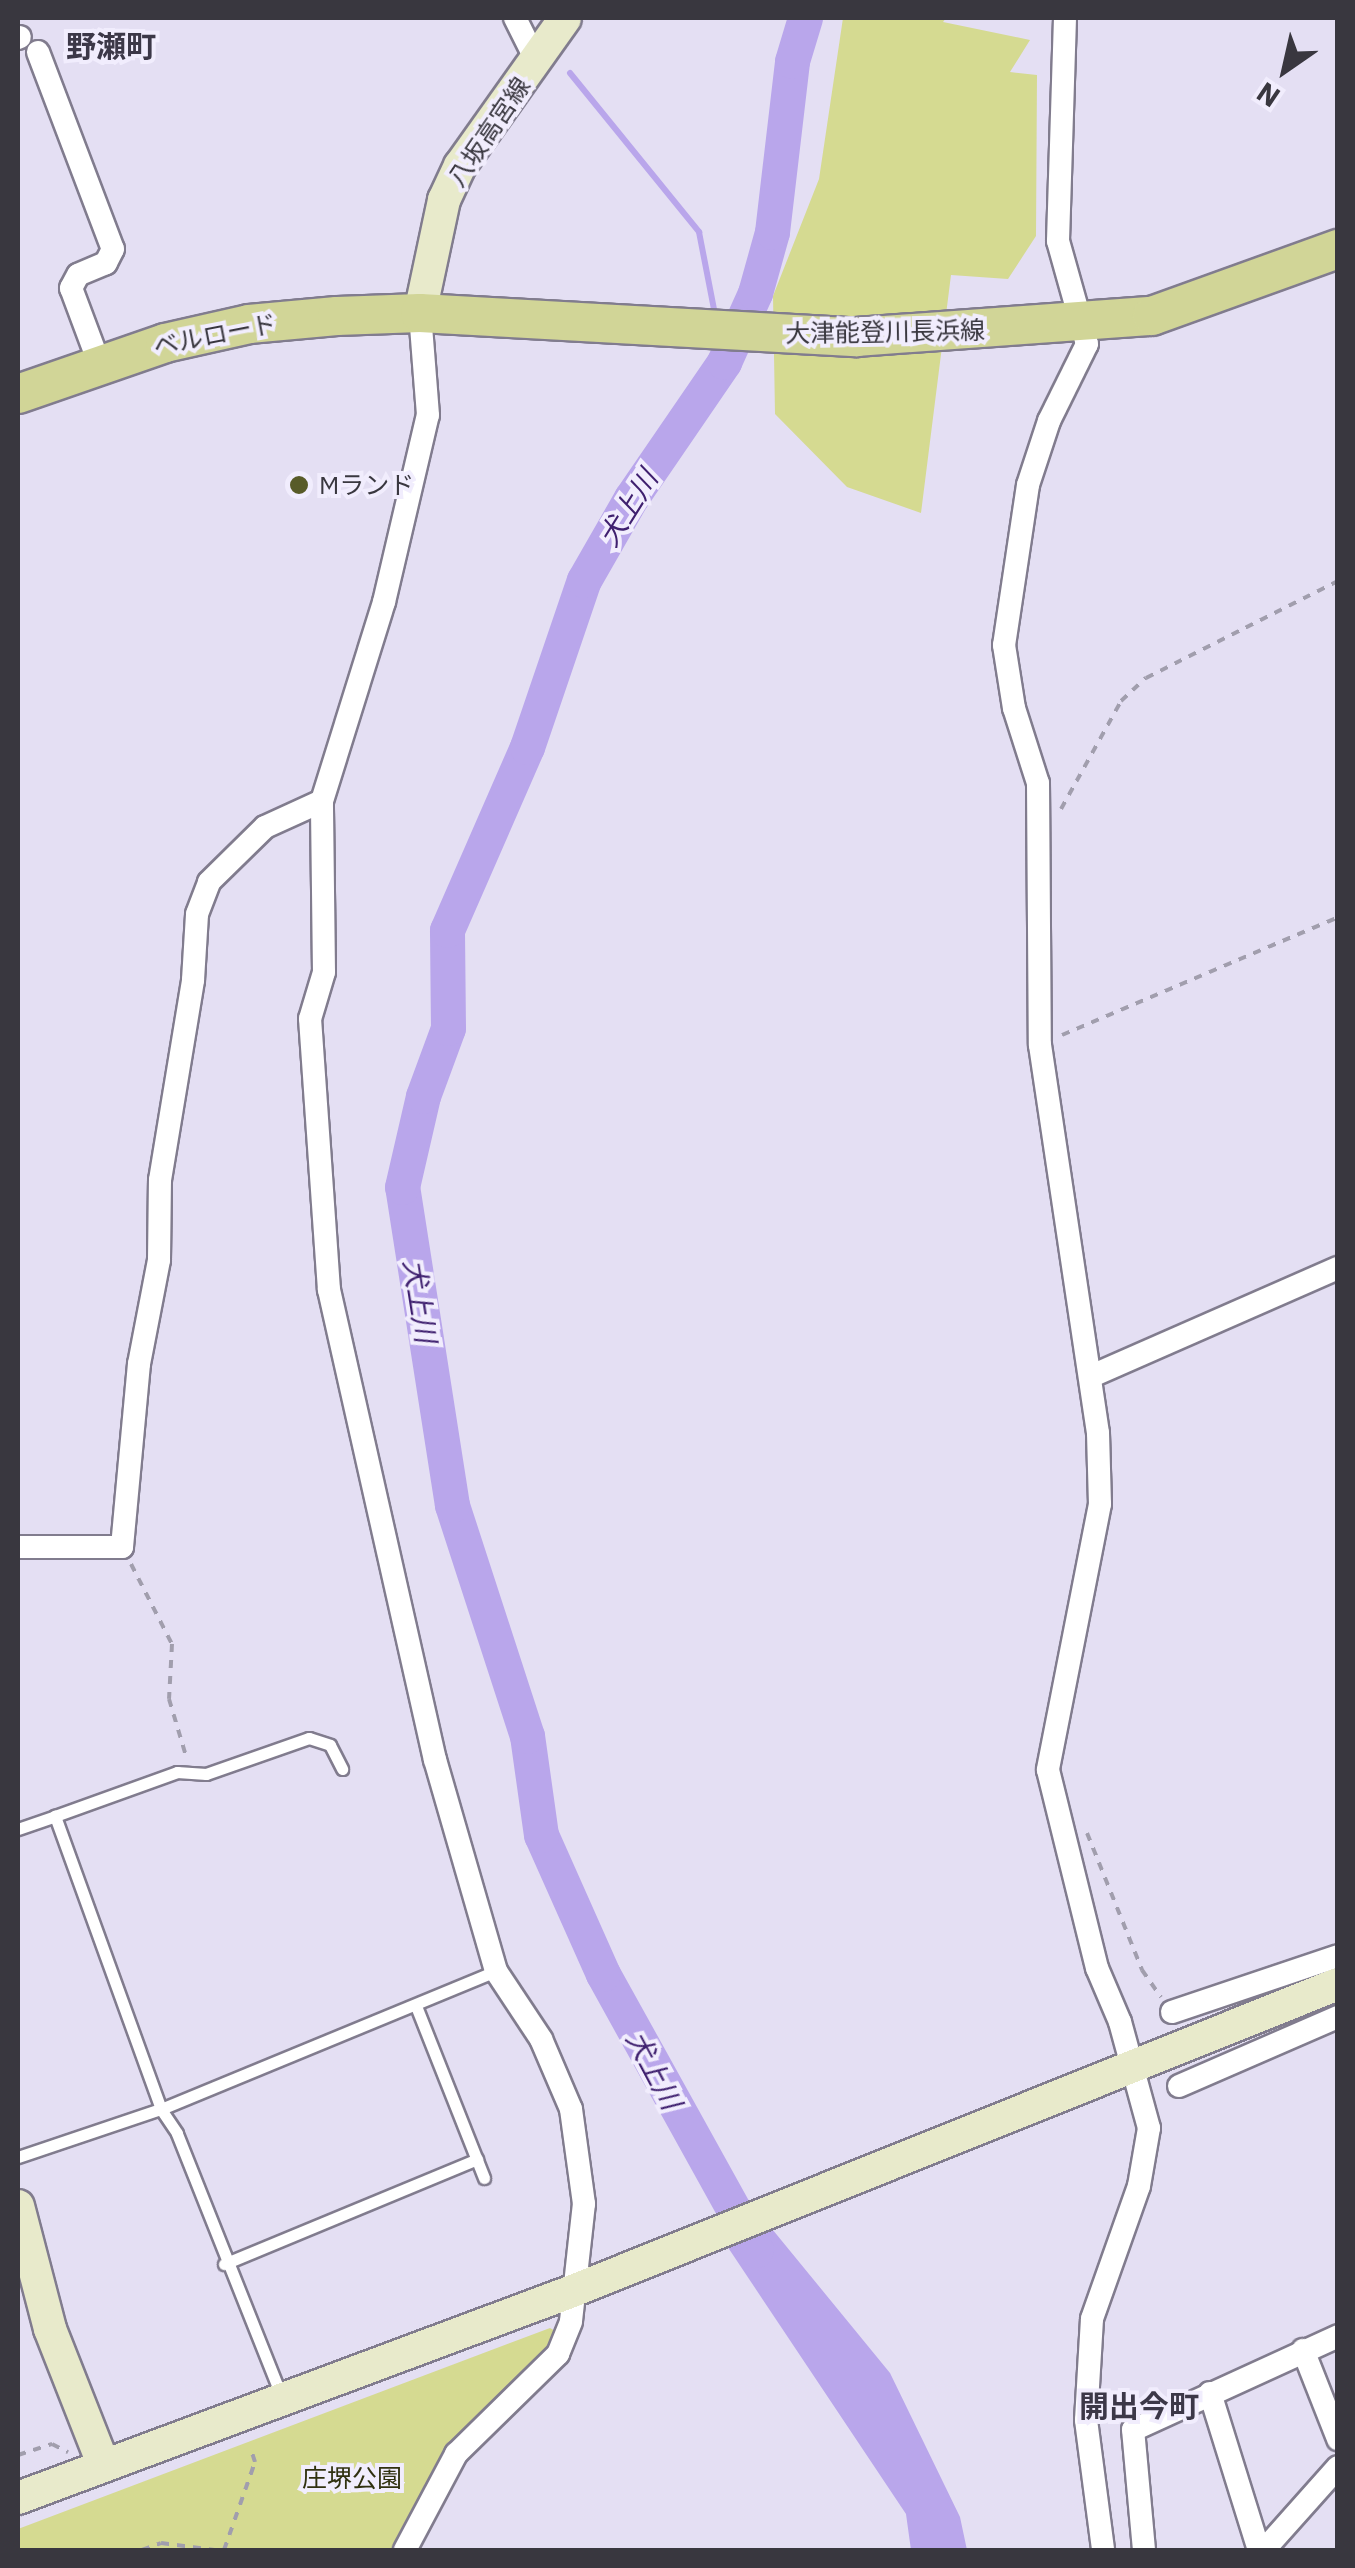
<!DOCTYPE html>
<meta charset="utf-8">
<style>
body{margin:0}
#map{position:relative;width:1355px;height:2568px;overflow:hidden;background:#e4dff3;font-family:"IBM Plex Sans","Noto Sans JP",sans-serif}
div>[style]{position:absolute}
.green>*{inset:0;background:#d5da91}
.water>*{inset:0;background:#b9a6eb}
.stream>*{height:6px;margin:-3px;padding:0 3px;transform-origin:3px;border-radius:3px;background:#b9a6eb}
.river>*{height:35px;margin:-17.5px;padding:0 17.5px;transform-origin:17.5px;border-radius:17.5px;background:#b9a6eb}
.path>*{height:4px;margin-top:-2px;transform-origin:0;background:repeating-linear-gradient(90deg,#a19ead 0 8px,transparent 0 16px)}
.roads{filter:drop-shadow(2px 0 #817c8e) drop-shadow(-2px 0 #817c8e) drop-shadow(0 2px #817c8e) drop-shadow(0 -2px #817c8e)}
.lane>*{height:11px;margin:-5.5px;padding:0 5.5px;transform-origin:5.5px;border-radius:5.5px;background:#fff}
.street>*{height:22px;margin:-11px;padding:0 11px;transform-origin:11px;border-radius:11px;background:#fff}
.secondary>*{height:32px;margin:-16px;padding:0 16px;transform-origin:16px;border-radius:16px;background:#e8eacb}
.primary>*{height:38px;margin:-19px;padding:0 19px;transform-origin:19px;border-radius:19px;background:#d1d597}
.dots>*{width:28px;height:28px;translate:-50% -50%;box-sizing:border-box;border:5px solid #f1edfd;border-radius:50%}
span{translate:-50% -50%;white-space:nowrap;text-align:center;line-height:1.15;-webkit-text-stroke:8px #f1edfd;paint-order:stroke}
.street-label{font-size:25px;color:#39373f}
.poi-label{font-size:25px;color:#39373f}
.left{translate:0 -50%;text-align:left}
.park-label{font-size:25px;color:#303110}
.water-label{font-size:28px;color:#3f206f;font-style:italic}
.quarter-label{font-size:30px;color:#3c3848;font-weight:700}
.frame{position:absolute;inset:0;border:20px solid #39373f;pointer-events:none}
.north{position:absolute;left:1235px;top:20px;width:100px;height:100px;-webkit-text-stroke:8px #f1edfd;paint-order:stroke;rotate:214deg;font-size:28px;font-weight:700;line-height:40px;text-align:center;color:#39373f}
.north::after{content:'';display:block;margin:auto;width:35px;height:45px;background:#39373f;clip-path:polygon(50% 0,100% 100%,50% 72%,0 100%)}
</style>
<div id="map">
<div class="green">
<i style="clip-path:polygon(843px 18px,946px 18px,943px 22px,1030px 40px,1010px 72px,1037px 75px,1036px 236px,1008px 279px,951px 275px,921px 513px,847px 487px,775px 414px,773px 296px,819px 179px)"></i>
<i style="clip-path:polygon(550px 2328px,574px 2342px,568px 2362px,449px 2453px,400px 2550px,18px 2550px,18px 2529px)"></i>
</div>
<div class="water">
<i style="clip-path:polygon(768px 2224px,890px 2373px,960px 2517px,967px 2550px,911px 2550px,906px 2514px,725px 2243px)"></i>
</div>
<div class="stream">
<i style="left:570px;top:73px;width:205px;rotate:50.9deg"></i>
<i style="left:699px;top:232px;width:84px;rotate:79deg"></i>
<i style="left:720px;top:341px;width:21px;rotate:79deg"></i>
</div>
<div class="river">
<i style="left:756px;top:2250px;width:316px;rotate:-119deg"></i>
<i style="left:603px;top:1974px;width:152px;rotate:-114deg"></i>
<i style="left:541px;top:1835px;width:100px;rotate:-98deg"></i>
<i style="left:527px;top:1736px;width:243px;rotate:-108deg"></i>
<i style="left:452px;top:1505px;width:322px;rotate:-98.9deg"></i>
<i style="left:402px;top:1187px;width:93px;rotate:-77deg"></i>
<i style="left:423px;top:1096px;width:72px;rotate:-69.8deg"></i>
<i style="left:448px;top:1028px;width:98px;rotate:-90.6deg"></i>
<i style="left:447px;top:930px;width:200px;rotate:-66.4deg"></i>
<i style="left:527px;top:747px;width:176px;rotate:-71.2deg"></i>
<i style="left:584px;top:580px;width:95px;rotate:-60.2deg"></i>
<i style="left:631px;top:498px;width:165px;rotate:-55.6deg"></i>
<i style="left:724px;top:362px;width:76px;rotate:-65.8deg"></i>
<i style="left:755px;top:293px;width:63px;rotate:-74.4deg"></i>
<i style="left:772px;top:232px;width:172px;rotate:-83.3deg"></i>
<i style="left:792px;top:61px;width:45px;rotate:-73.2deg"></i>
</div>
<div class="path">
<i style="left:1061px;top:809px;width:124px;rotate:-60.9deg"></i>
<i style="left:1121px;top:701px;width:34px;rotate:-43deg"></i>
<i style="left:1146px;top:678px;width:215px;rotate:-26.8deg"></i>
<i style="left:1062px;top:1035px;width:300px;rotate:-23.1deg"></i>
<i style="left:131px;top:1564px;width:90px;rotate:62.9deg"></i>
<i style="left:172px;top:1644px;width:55px;rotate:93.1deg"></i>
<i style="left:169px;top:1699px;width:59px;rotate:73.4deg"></i>
<i style="left:1087px;top:1833px;width:148px;rotate:68.1deg"></i>
<i style="left:1142px;top:1970px;width:33px;rotate:55deg"></i>
<i style="left:18px;top:2455px;width:36px;rotate:-18deg"></i>
<i style="left:52px;top:2444px;width:18px;rotate:27deg"></i>
<i style="left:142px;top:2550px;width:20px;rotate:-20deg"></i>
<i style="left:161px;top:2543px;width:54px;rotate:7.4deg"></i>
<i style="left:224px;top:2550px;width:93px;rotate:-70.6deg"></i>
<i style="left:255px;top:2462px;width:9px;rotate:-108deg"></i>
</div>
<div class="roads">
<div class="lane">
<i style="left:18px;top:1829px;width:39px;rotate:-19deg"></i>
<i style="left:416px;top:2006px;width:185px;rotate:68.4deg"></i>
<i style="left:18px;top:2157px;width:151px;rotate:-18.6deg"></i>
<i style="left:161px;top:2109px;width:362px;rotate:-22.4deg"></i>
<i style="left:224px;top:2264px;width:274px;rotate:-22.5deg"></i>
<i style="left:281px;top:2395px;width:282px;rotate:-111.7deg"></i>
<i style="left:177px;top:2133px;width:29px;rotate:-124deg"></i>
<i style="left:161px;top:2109px;width:312px;rotate:-109.9deg"></i>
<i style="left:55px;top:1816px;width:130px;rotate:-19.8deg"></i>
<i style="left:177px;top:1772px;width:29px;rotate:4deg"></i>
<i style="left:206px;top:1774px;width:109px;rotate:-19.3deg"></i>
<i style="left:309px;top:1738px;width:22px;rotate:18deg"></i>
<i style="left:330px;top:1745px;width:27px;rotate:63deg"></i>
</div>
<div class="street">
<i style="left:515px;top:18px;width:49px;rotate:63.4deg"></i>
<i style="left:1065px;top:18px;width:223px;rotate:91.8deg"></i>
<i style="left:1058px;top:241px;width:107px;rotate:74.3deg"></i>
<i style="left:1087px;top:344px;width:86px;rotate:116.3deg"></i>
<i style="left:1049px;top:421px;width:67px;rotate:108.2deg"></i>
<i style="left:1028px;top:485px;width:162px;rotate:98.5deg"></i>
<i style="left:1004px;top:645px;width:64px;rotate:81deg"></i>
<i style="left:1014px;top:708px;width:79px;rotate:72.3deg"></i>
<i style="left:1038px;top:783px;width:262px;rotate:89.6deg"></i>
<i style="left:1040px;top:1045px;width:392px;rotate:81.5deg"></i>
<i style="left:1098px;top:1433px;width:71px;rotate:88.4deg"></i>
<i style="left:1100px;top:1504px;width:271px;rotate:101.1deg"></i>
<i style="left:1048px;top:1770px;width:204px;rotate:76.1deg"></i>
<i style="left:1097px;top:1968px;width:59px;rotate:66.9deg"></i>
<i style="left:1120px;top:2022px;width:110px;rotate:74.7deg"></i>
<i style="left:1149px;top:2128px;width:59px;rotate:99.8deg"></i>
<i style="left:1139px;top:2186px;width:141px;rotate:109.5deg"></i>
<i style="left:1092px;top:2319px;width:101px;rotate:93.4deg"></i>
<i style="left:1086px;top:2420px;width:131px;rotate:82.5deg"></i>
<i style="left:18px;top:38px;width:2px;rotate:-27deg"></i>
<i style="left:38px;top:52px;width:211px;rotate:69.2deg"></i>
<i style="left:113px;top:249px;width:16px;rotate:117deg"></i>
<i style="left:106px;top:263px;width:30px;rotate:157deg"></i>
<i style="left:78px;top:275px;width:15px;rotate:118deg"></i>
<i style="left:71px;top:288px;width:80px;rotate:69.5deg"></i>
<i style="left:1094px;top:1375px;width:266px;rotate:-23.7deg"></i>
<i style="left:18px;top:1547px;width:104px"></i>
<i style="left:122px;top:1547px;width:184px;rotate:-84.7deg"></i>
<i style="left:139px;top:1364px;width:106px;rotate:-79.1deg"></i>
<i style="left:159px;top:1260px;width:80px;rotate:-89.3deg"></i>
<i style="left:160px;top:1180px;width:203px;rotate:-80.6deg"></i>
<i style="left:193px;top:980px;width:66px;rotate:-86.5deg"></i>
<i style="left:197px;top:914px;width:34px;rotate:-69deg"></i>
<i style="left:209px;top:882px;width:78px;rotate:-44.5deg"></i>
<i style="left:265px;top:827px;width:63px;rotate:-24.5deg"></i>
<i style="left:1172px;top:2012px;width:175px;rotate:-18.6deg"></i>
<i style="left:1179px;top:2086px;width:173px;rotate:-23.5deg"></i>
<i style="left:1303px;top:2350px;width:96px;rotate:68.5deg"></i>
<i style="left:1210px;top:2393px;width:164px;rotate:72.7deg"></i>
<i style="left:405px;top:2550px;width:109px;rotate:-62deg"></i>
<i style="left:456px;top:2454px;width:143px;rotate:-44.4deg"></i>
<i style="left:558px;top:2354px;width:35px;rotate:-68deg"></i>
<i style="left:571px;top:2321px;width:118px;rotate:-83.7deg"></i>
<i style="left:584px;top:2204px;width:96px;rotate:-97.8deg"></i>
<i style="left:571px;top:2109px;width:76px;rotate:-113.2deg"></i>
<i style="left:541px;top:2039px;width:82px;rotate:-123.5deg"></i>
<i style="left:496px;top:1971px;width:220px;rotate:-106.1deg"></i>
<i style="left:435px;top:1760px;width:482px;rotate:-102.7deg"></i>
<i style="left:329px;top:1290px;width:272px;rotate:-94deg"></i>
<i style="left:310px;top:1019px;width:49px;rotate:-73.4deg"></i>
<i style="left:324px;top:972px;width:171px;rotate:-90.7deg"></i>
<i style="left:322px;top:801px;width:208px;rotate:-72.7deg"></i>
<i style="left:384px;top:602px;width:192px;rotate:-76.8deg"></i>
<i style="left:428px;top:415px;width:102px;rotate:-94.5deg"></i>
<i style="left:1144px;top:2550px;width:121px;rotate:-95.2deg"></i>
<i style="left:1133px;top:2430px;width:226px;rotate:-24.6deg"></i>
<i style="left:1264px;top:2550px;width:111px;rotate:-48.3deg"></i>
</div>
<div class="secondary">
<i style="left:420px;top:313px;width:116px;rotate:-78deg"></i>
<i style="left:444px;top:200px;width:38px;rotate:-65deg"></i>
<i style="left:460px;top:166px;width:181px;rotate:-54.6deg"></i>
<i style="left:18px;top:2206px;width:127px;rotate:75.4deg"></i>
<i style="left:50px;top:2329px;width:147px;rotate:68.5deg"></i>
<i style="left:18px;top:2498px;width:589px;rotate:-20.46deg"></i>
<i style="left:570px;top:2292px;width:827px;rotate:-21.85deg"></i>
</div>
<div class="primary">
<i style="left:18px;top:394px;width:156px;rotate:-19.1deg"></i>
<i style="left:165px;top:343px;width:86px;rotate:-12.7deg"></i>
<i style="left:249px;top:324px;width:88px;rotate:-5.2deg"></i>
<i style="left:337px;top:316px;width:83px;rotate:-2.1deg"></i>
<i style="left:420px;top:313px;width:437px;rotate:3.2deg"></i>
<i style="left:856px;top:337px;width:297px;rotate:-4.1deg"></i>
<i style="left:1152px;top:316px;width:198px;rotate:-19.8deg"></i>
</div>
</div>
<div class="dots">
<i style="left:299px;top:485px;background:#585b28"></i>
</div>
<div class="street-label">
<span style="left:489px;top:132px;rotate:-56deg">八坂高宮線</span>
<span style="left:885px;top:332px;rotate:-1deg">大津能登川長浜線</span>
<span style="left:215px;top:335px;rotate:-11deg">ベルロード</span>
</div>
<div class="poi-label">
<span class="left" style="left:319px;top:485px">Mランド</span>
</div>
<div class="park-label">
<span style="left:352px;top:2478px">庄堺公園</span>
</div>
<div class="water-label">
<span style="left:628px;top:508px;rotate:-58deg">犬上川</span>
<span style="left:420px;top:1301px;rotate:81deg">犬上川</span>
<span style="left:654px;top:2070px;rotate:62deg">犬上川</span>
</div>
<div class="quarter-label">
<span style="left:111px;top:46px">野瀬町</span>
<span style="left:1139px;top:2406px">開出今町</span>
</div>
<div class="frame"></div>
<div class="north">N</div>
</div>
